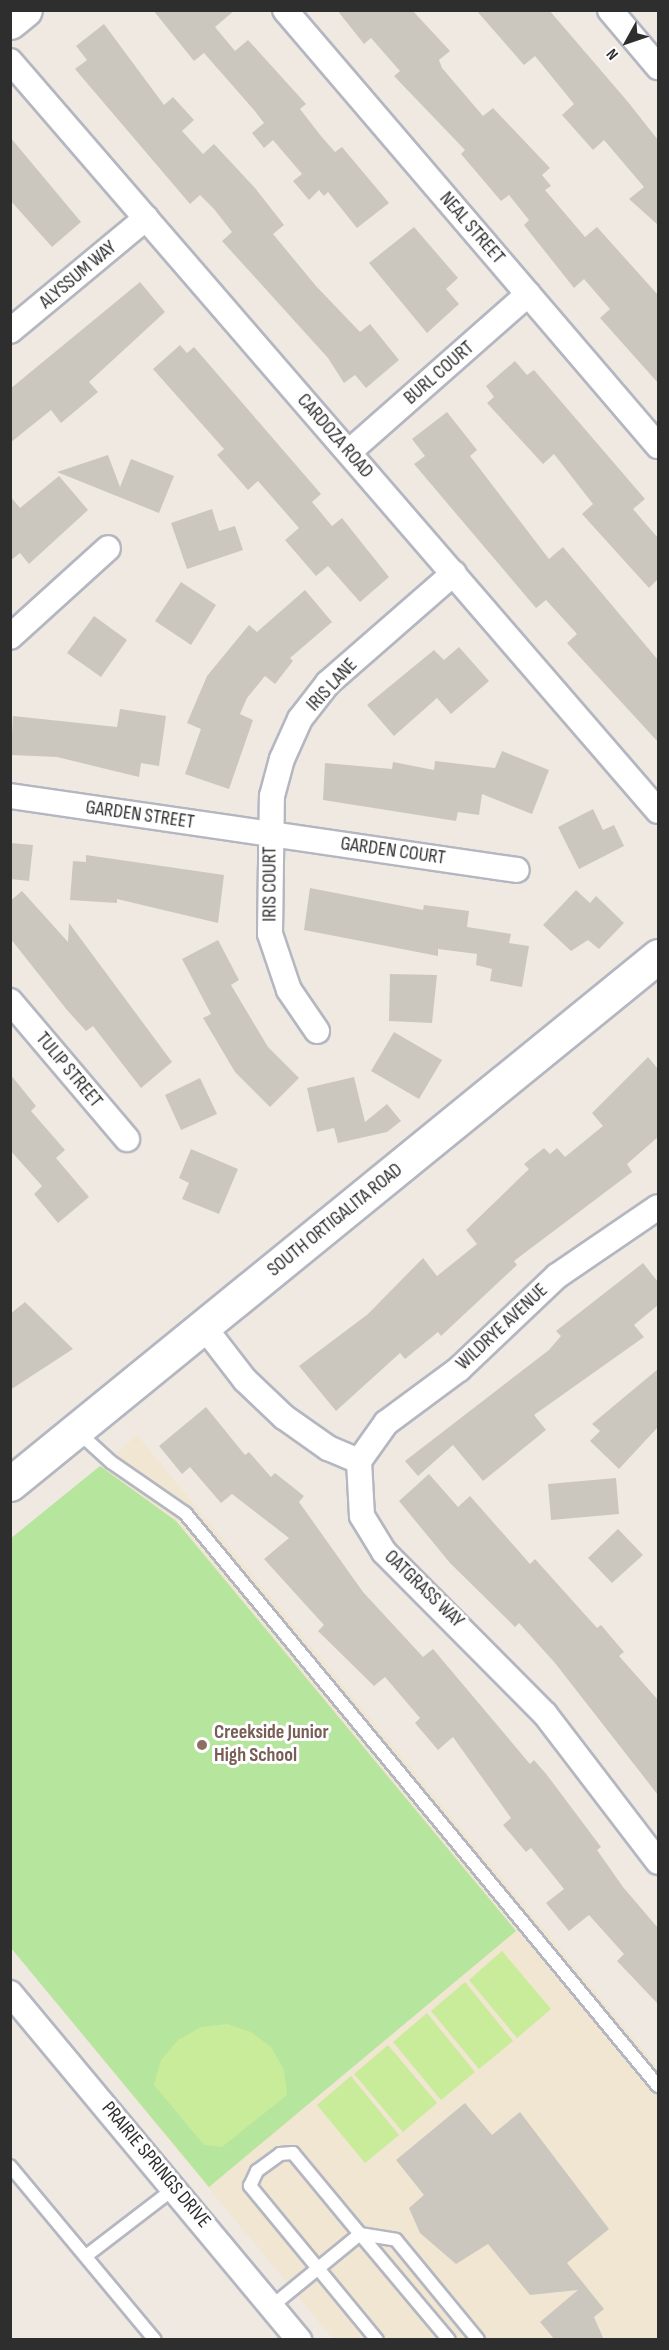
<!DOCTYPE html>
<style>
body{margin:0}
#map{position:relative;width:669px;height:2350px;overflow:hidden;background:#efe9e1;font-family:"Sofia Sans Condensed",sans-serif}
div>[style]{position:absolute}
.education>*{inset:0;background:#f0e6d1}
.green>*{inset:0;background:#b6e59e}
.pitch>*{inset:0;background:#c9ec9a}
.building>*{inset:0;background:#cbc7bf}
.roads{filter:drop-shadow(2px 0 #b4b7c1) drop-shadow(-2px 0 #b4b7c1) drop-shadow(0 2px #b4b7c1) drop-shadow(0 -2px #b4b7c1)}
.lane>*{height:12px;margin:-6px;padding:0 6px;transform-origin:6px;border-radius:6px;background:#fff}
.street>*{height:24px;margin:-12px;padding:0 12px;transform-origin:12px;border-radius:12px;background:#fff}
.secondary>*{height:33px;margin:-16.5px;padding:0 16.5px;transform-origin:16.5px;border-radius:16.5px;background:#fff}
.dots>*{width:16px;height:16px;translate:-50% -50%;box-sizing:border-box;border:3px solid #fff;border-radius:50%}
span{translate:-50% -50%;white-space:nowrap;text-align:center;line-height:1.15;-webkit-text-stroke:6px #fff;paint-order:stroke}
.street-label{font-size:20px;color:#2e2e2e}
.education-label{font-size:20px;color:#785e54;font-weight:700}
.left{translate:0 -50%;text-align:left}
.frame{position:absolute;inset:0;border:12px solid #2e2e2e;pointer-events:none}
.north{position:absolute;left:597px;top:12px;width:60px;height:60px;-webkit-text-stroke:4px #fff;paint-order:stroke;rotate:230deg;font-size:16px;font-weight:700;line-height:24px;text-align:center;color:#2e2e2e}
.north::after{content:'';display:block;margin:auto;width:21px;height:27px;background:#2e2e2e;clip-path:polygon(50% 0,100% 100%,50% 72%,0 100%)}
</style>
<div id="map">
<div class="education">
<i style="clip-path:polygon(137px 1435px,658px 2068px,658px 2339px,333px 2339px,11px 1948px,44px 1516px)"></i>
</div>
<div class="green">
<i style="clip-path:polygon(100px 1466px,176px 1521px,516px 1931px,209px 2187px,11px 1948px,10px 1539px)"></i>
</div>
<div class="pitch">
<i style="clip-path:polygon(502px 1951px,551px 2009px,517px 2038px,469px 1980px)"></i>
<i style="clip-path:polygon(465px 1982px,513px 2041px,479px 2069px,431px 2011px)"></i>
<i style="clip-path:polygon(427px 2013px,475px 2072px,441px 2100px,393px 2042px)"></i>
<i style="clip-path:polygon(227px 2024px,251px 2032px,271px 2047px,284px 2070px,287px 2095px,222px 2147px,204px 2145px,154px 2085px,161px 2060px,178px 2040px,201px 2027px)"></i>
<i style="clip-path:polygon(388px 2045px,437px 2103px,403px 2132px,354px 2074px)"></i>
<i style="clip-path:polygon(351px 2076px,399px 2135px,365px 2163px,317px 2105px)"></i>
</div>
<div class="building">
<i style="clip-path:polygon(153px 10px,235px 10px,215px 27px,235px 51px,248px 40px,306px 104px,300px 109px,321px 136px,335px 152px,342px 147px,389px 203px,357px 228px,328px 192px,324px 196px,319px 190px,309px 200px,293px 181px,302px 174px,273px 140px,264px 148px,252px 133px,264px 123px,254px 110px,204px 53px,194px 61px)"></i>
<i style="clip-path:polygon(337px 10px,412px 10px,450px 51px,439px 60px,442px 68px,483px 116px,493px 108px,550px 168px,542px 175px,551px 186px,545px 190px,585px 237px,597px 227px,658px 295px,658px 383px,600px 318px,610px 309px,584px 279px,574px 288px,524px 225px,529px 220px,509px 195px,501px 201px,461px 154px,465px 150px,394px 76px,400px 71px,371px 38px,364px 44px)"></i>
<i style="clip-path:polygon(476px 10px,549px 10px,628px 102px,658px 140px,658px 225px,629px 199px,644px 187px,604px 140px,593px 150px,562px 115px,574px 104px,535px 56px,524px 65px)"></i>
<i style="clip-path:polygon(104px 24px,164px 105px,173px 97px,194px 120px,182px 131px,203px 154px,214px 144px,255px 188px,284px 225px,273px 234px,316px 286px,360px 332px,370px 324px,399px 360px,366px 388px,355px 375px,344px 383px,328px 358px,222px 241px,232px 232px,214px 209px,200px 195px,190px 204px,75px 69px,87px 60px,76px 46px)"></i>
<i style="clip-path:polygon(10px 137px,81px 222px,52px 247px,10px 200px)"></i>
<i style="clip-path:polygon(414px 227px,458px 278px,446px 289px,459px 304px,427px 333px,369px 263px)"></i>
<i style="clip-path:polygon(140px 282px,165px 312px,89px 382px,98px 392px,61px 423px,51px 410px,10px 443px,10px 389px)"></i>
<i style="clip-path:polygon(180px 345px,187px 353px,194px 347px,321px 494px,312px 502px,332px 526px,342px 518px,389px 577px,360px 602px,328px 566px,316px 576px,285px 540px,299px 528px,258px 481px,248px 490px,217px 455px,224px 449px,153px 369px)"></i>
<i style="clip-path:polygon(515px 361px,527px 375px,534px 370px,645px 499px,633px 509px,658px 538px,658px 579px,649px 588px,582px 514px,593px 504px,554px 454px,543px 464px,487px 403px,494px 397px,486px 386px)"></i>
<i style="clip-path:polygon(447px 412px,477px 450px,470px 456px,549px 559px,563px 547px,658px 660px,658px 742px,567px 643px,577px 634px,546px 600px,536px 608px,414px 464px,425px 456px,412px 439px)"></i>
<i style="clip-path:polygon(108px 455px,120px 487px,131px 459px,174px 476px,159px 513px,57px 472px)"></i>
<i style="clip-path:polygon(59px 476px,88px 510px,29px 564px,20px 553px,10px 561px,10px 496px,20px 508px)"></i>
<i style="clip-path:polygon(212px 509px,219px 531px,235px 526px,243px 550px,187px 569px,171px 523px)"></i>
<i style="clip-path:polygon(181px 582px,216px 605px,191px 645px,155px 621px)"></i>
<i style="clip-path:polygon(305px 590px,332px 622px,290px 658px,293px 661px,275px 684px,265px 676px,247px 698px,240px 714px,253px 720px,229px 789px,185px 774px,201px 729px,187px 723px,207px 676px,249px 625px,257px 632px)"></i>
<i style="clip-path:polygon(94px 616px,127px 640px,101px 677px,67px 653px)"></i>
<i style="clip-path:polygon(459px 647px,489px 681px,451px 714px,437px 698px,394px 736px,367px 705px,434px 650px,444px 660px)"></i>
<i style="clip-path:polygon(120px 709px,166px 716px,159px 766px,141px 763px,139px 777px,57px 757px,11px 755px,13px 716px,117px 727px)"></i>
<i style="clip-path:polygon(502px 751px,549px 770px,532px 814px,482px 794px,479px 815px,458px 812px,456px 821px,323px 800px,325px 763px,392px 769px,393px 762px,434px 770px,435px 761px,495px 768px)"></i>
<i style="clip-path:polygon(593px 809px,603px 830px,614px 825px,624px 846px,579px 869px,558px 827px)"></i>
<i style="clip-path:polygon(10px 843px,33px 845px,29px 881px,10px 879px)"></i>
<i style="clip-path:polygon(86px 855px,224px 875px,218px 923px,117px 899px,117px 903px,70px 900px,73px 861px,86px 862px)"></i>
<i style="clip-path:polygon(310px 888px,423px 910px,424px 905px,469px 911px,467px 927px,511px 934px,509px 943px,529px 946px,522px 987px,490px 981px,492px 969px,476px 965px,477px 954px,438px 949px,438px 956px,304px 930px)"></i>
<i style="clip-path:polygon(576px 890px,590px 903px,596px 896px,624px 923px,599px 949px,588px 940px,571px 951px,543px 925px)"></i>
<i style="clip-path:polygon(22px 891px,68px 942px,69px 923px,172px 1062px,141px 1088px,93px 1026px,86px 1031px,67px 1010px,10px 938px,10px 901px)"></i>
<i style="clip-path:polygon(218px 940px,239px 980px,231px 985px,268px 1047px,299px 1078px,270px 1107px,235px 1072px,203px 1018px,211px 1014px,182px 959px)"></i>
<i style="clip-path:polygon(390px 974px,437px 975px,432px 1023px,389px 1021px)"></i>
<i style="clip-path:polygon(394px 1032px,442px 1060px,419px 1099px,371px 1071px)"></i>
<i style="clip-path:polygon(648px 1057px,658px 1069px,658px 1137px,627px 1164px,632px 1172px,514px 1261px,517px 1265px,441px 1336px,438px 1332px,405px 1359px,400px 1353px,336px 1411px,299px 1366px,368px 1314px,423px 1258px,437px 1276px,477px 1244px,466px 1230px,529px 1169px,524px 1164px,544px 1148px,550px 1154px,557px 1148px,565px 1157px,603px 1126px,592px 1113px)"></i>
<i style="clip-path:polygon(10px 1074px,36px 1106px,31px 1111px,65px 1150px,56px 1158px,89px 1197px,58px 1223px,34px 1194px,42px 1186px,10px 1150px)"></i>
<i style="clip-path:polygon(354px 1077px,365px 1122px,387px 1104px,401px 1121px,387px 1132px,338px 1143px,334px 1128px,317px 1132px,307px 1088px)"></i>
<i style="clip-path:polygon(200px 1078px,217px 1114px,181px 1130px,165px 1095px)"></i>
<i style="clip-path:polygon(191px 1149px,238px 1169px,219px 1214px,182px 1199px,189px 1183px,179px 1178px)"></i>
<i style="clip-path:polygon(643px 1263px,658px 1282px,658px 1305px,634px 1325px,644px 1337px,534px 1415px,546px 1430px,483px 1481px,453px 1445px,418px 1476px,405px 1461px,549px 1350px,561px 1336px,556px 1331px)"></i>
<i style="clip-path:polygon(25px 1302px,73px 1349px,10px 1390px,10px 1314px)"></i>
<i style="clip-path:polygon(658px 1369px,658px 1427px,619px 1469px,590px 1441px,600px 1431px,592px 1424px)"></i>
<i style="clip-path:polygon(206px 1407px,245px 1455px,249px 1452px,271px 1477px,275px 1473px,304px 1496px,299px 1502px,363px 1592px,423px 1657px,433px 1649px,530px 1764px,534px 1760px,547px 1775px,601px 1847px,597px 1850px,623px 1887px,658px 1928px,658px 2004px,617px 1961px,624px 1954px,589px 1915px,569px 1931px,546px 1903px,564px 1889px,531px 1848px,526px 1852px,503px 1825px,511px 1818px,453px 1737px,438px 1750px,415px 1723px,420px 1718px,385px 1677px,374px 1686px,318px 1631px,324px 1625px,264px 1559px,289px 1538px,232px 1494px,221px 1503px,190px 1467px,182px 1474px,159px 1446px)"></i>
<i style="clip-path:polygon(429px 1474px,458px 1507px,470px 1496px,530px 1564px,535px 1559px,597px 1628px,601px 1625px,624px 1652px,619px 1656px,658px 1700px,658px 1795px,555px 1663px,519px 1623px,515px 1627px,450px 1563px,399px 1501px)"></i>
<i style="clip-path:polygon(616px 1478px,619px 1514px,551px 1520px,548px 1484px)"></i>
<i style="clip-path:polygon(618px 1529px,643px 1555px,612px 1583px,588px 1558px)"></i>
<i style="clip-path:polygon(465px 2103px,492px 2135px,520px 2112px,609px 2229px,567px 2263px,604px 2309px,594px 2317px,604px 2340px,555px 2340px,540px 2322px,578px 2290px,530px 2295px,488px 2244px,456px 2264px,420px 2233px,409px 2208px,424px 2195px,396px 2160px)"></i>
</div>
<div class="roads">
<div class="lane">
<i style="left:77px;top:1431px;width:46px;rotate:42.4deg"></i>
<i style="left:111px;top:1462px;width:90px;rotate:34.6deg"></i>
<i style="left:185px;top:1513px;width:743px;rotate:50.46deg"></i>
<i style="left:10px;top:2166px;width:226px;rotate:50.2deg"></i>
<i style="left:86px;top:2256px;width:113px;rotate:-37.5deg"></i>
<i style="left:272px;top:2306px;width:114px;rotate:-39.3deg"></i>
<i style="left:360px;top:2234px;width:138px;rotate:50deg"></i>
<i style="left:377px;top:2340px;width:200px;rotate:-129.5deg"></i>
<i style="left:250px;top:2186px;width:17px;rotate:-65deg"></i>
<i style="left:257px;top:2171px;width:29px;rotate:-36deg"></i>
<i style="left:280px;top:2154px;width:13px;rotate:-4deg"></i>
<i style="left:293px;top:2153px;width:105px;rotate:50.4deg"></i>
<i style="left:360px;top:2234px;width:36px;rotate:9deg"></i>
<i style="left:396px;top:2240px;width:129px;rotate:50.6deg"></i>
</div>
<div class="street">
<i style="left:285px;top:10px;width:574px;rotate:49.45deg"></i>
<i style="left:610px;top:10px;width:75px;rotate:49.9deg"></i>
<i style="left:10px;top:61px;width:991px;rotate:49.17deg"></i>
<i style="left:10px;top:331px;width:177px;rotate:-39.7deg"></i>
<i style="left:349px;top:452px;width:239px;rotate:-41.4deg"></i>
<i style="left:10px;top:637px;width:132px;rotate:-42.2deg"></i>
<i style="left:10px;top:796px;width:512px;rotate:8.3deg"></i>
<i style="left:10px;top:1001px;width:181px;rotate:49.7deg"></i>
<i style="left:317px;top:1031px;width:50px;rotate:-124.3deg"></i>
<i style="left:289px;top:990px;width:59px;rotate:-108.7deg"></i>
<i style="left:270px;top:934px;width:138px;rotate:-89.2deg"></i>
<i style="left:272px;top:796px;width:38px;rotate:-75deg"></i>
<i style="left:282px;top:759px;width:44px;rotate:-65.8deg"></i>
<i style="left:300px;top:719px;width:46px;rotate:-52.1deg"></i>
<i style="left:328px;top:683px;width:167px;rotate:-41.1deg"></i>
<i style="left:204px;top:1327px;width:67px;rotate:52.3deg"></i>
<i style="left:245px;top:1380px;width:54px;rotate:43.5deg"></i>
<i style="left:284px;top:1417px;width:54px;rotate:35.2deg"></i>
<i style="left:328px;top:1448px;width:34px;rotate:23deg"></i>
<i style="left:359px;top:1461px;width:55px;rotate:86.9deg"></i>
<i style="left:362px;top:1516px;width:42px;rotate:58.6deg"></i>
<i style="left:384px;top:1552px;width:228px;rotate:45.2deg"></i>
<i style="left:545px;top:1714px;width:186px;rotate:52.6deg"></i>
<i style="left:359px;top:1461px;width:47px;rotate:-54.6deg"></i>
<i style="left:386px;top:1423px;width:91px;rotate:-36.5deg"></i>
<i style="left:459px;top:1369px;width:135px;rotate:-43.5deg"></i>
<i style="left:557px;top:1276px;width:122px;rotate:-34.3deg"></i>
<i style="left:10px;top:1993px;width:452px;rotate:50.2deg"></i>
</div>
<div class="secondary">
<i style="left:10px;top:22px;width:19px;rotate:-39deg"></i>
<i style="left:10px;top:1484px;width:836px;rotate:-39.17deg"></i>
</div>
</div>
<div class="dots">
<i style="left:202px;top:1745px;background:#8d6e63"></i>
</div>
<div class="street-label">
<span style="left:472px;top:228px;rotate:49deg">NEAL STREET</span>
<span style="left:78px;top:275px;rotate:-40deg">ALYSSUM WAY</span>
<span style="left:439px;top:373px;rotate:-41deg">BURL COURT</span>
<span style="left:335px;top:436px;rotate:49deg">CARDOZA ROAD</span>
<span style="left:332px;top:685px;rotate:-47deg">IRIS LANE</span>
<span style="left:140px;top:815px;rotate:8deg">GARDEN STREET</span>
<span style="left:393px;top:851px;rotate:8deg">GARDEN COURT</span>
<span style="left:270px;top:884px;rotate:-90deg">IRIS COURT</span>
<span style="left:69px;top:1070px;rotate:50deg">TULIP STREET</span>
<span style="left:335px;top:1220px;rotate:-39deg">SOUTH ORTIGALITA ROAD</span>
<span style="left:502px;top:1327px;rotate:-43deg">WILDRYE AVENUE</span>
<span style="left:424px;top:1589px;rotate:44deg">OATGRASS WAY</span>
<span style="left:156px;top:2165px;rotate:50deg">PRAIRIE SPRINGS DRIVE</span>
</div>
<div class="education-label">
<span class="left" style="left:214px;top:1744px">Creekside Junior<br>High School</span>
</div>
<div class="frame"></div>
<div class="north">N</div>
</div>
